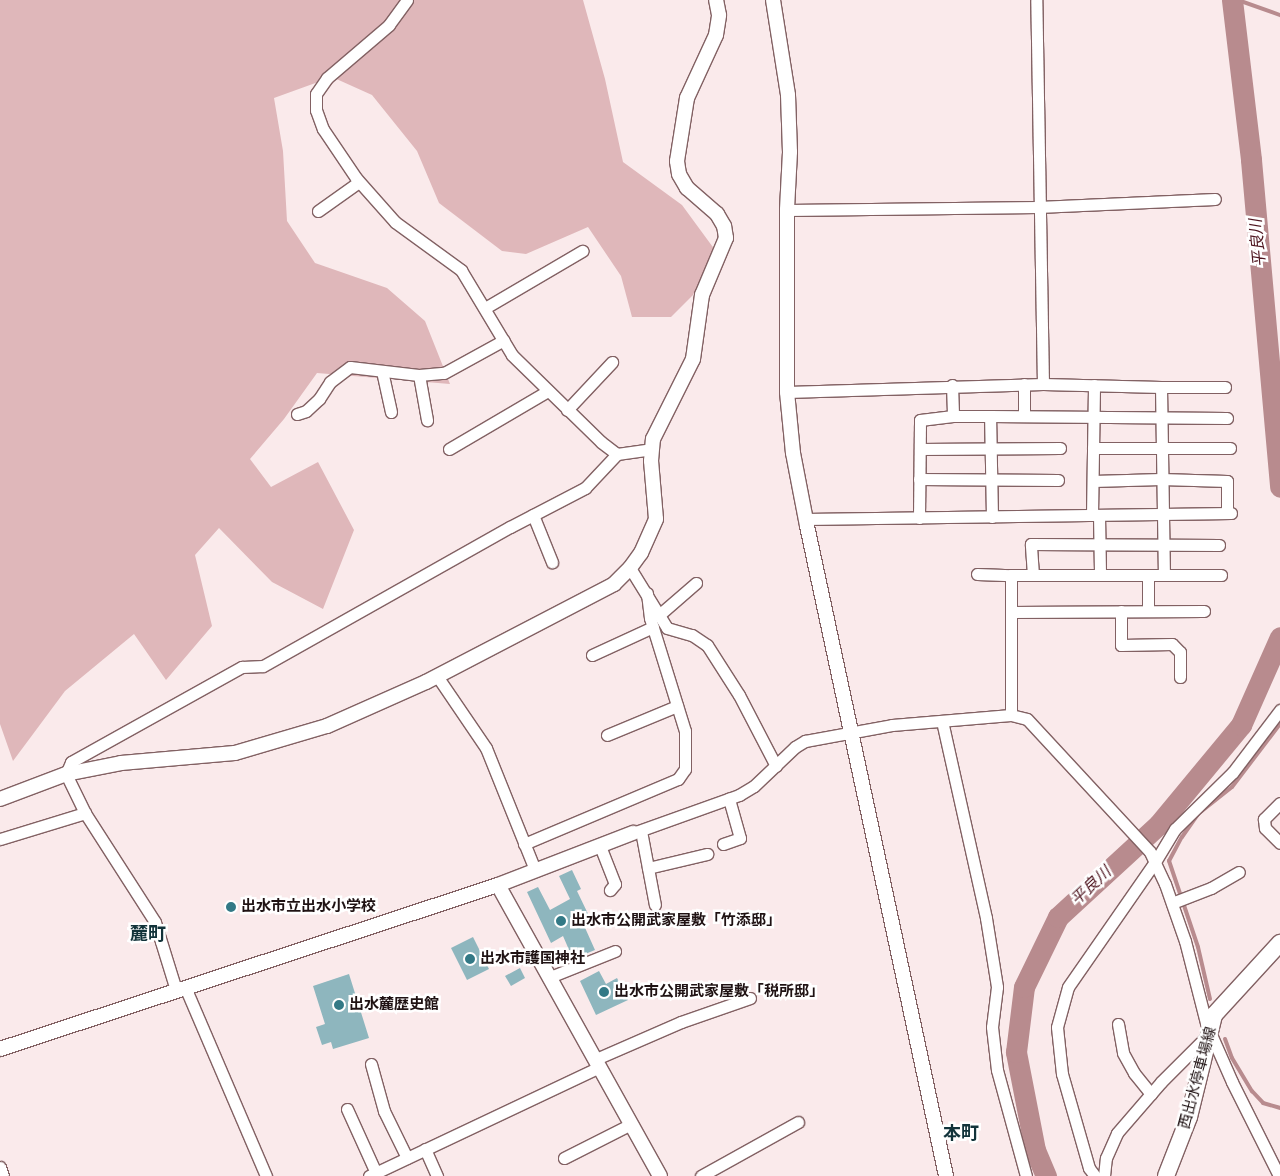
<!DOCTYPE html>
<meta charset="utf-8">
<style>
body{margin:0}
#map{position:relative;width:1280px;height:1176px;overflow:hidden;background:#faeaeb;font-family:"Source Sans 3","Noto Sans JP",sans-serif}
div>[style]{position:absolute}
.green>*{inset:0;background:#dfb7ba}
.stream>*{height:4px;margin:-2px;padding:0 2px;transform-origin:2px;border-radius:2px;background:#b88b8e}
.river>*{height:21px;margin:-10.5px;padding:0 10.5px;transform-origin:10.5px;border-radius:10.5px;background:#b88b8e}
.building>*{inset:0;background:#8eb6be}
.roads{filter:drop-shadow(1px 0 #826163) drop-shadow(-1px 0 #826163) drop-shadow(0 1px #826163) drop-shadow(0 -1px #826163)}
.minor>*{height:11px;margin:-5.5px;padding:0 5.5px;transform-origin:5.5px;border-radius:5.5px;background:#fff}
.tertiary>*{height:14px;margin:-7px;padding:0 7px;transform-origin:7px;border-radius:7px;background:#fff}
.secondary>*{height:16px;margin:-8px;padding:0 8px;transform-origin:8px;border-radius:8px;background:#fff}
.dots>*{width:14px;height:14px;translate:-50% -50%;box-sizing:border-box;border:2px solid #fff;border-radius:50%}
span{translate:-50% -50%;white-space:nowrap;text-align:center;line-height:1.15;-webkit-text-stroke:5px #fff;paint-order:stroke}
.poi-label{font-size:15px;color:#1f1213;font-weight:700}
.left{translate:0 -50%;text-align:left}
.street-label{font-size:15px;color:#1f1213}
.water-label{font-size:16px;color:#4e151f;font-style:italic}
.quarter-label{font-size:18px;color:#12333a;font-weight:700}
</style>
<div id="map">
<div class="green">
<i style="clip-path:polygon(0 0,583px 0,605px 79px,623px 162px,682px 205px,715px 250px,693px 295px,671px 317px,632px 317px,621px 276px,588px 227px,526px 254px,502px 251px,439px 203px,417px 151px,372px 95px,332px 77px,274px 98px,283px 151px,287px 221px,315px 263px,387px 288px,425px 321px,450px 384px,317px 373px,284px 419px,250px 459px,271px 487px,318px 462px,354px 530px,323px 609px,272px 582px,219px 528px,195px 555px,212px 626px,166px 680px,134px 634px,65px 691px,13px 761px,0 724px)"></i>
</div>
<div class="stream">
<i style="left:1238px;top:0;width:45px;rotate:19.7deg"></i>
<i style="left:1210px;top:999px;width:53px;rotate:-103deg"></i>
<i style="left:1198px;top:947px;width:91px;rotate:-108.6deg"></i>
<i style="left:1169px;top:861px;width:27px;rotate:-62deg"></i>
<i style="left:1182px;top:837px;width:28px;rotate:-55deg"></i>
<i style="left:1198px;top:814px;width:43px;rotate:-38.5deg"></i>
<i style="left:1232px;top:787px;width:79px;rotate:-52.7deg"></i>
<i style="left:1225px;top:1039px;width:20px;rotate:70deg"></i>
<i style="left:1232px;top:1058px;width:39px;rotate:59deg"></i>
<i style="left:1252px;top:1091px;width:16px;rotate:47deg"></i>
<i style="left:1263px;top:1103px;width:18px;rotate:16deg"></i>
</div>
<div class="river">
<i style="left:1232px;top:0;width:161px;rotate:83.2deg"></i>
<i style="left:1251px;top:160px;width:328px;rotate:84.9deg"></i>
<i style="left:1046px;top:1176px;width:28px;rotate:-113deg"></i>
<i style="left:1035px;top:1150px;width:100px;rotate:-101deg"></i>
<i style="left:1016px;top:1052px;width:65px;rotate:-83deg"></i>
<i style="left:1024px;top:987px;width:78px;rotate:-64.1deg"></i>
<i style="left:1058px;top:917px;width:137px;rotate:-42.6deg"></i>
<i style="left:1159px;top:824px;width:129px;rotate:-50.4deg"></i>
<i style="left:1241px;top:725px;width:96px;rotate:-66.1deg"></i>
</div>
<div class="building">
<i style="clip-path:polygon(572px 870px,581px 889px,577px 891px,590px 918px,582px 921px,595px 950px,573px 959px,563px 936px,551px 943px,527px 892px,538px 887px,550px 910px,570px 899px,559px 876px)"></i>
<i style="clip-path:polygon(473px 937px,489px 969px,467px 980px,451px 948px)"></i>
<i style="clip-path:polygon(520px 968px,525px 978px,511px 986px,505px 976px)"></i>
<i style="clip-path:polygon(599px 971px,606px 984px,617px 978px,628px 1000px,596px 1015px,580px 981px)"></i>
<i style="clip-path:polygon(349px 974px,369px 1038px,333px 1049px,331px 1042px,322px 1045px,316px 1027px,325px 1024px,313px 986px)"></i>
</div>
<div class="roads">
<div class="minor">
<i style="left:407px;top:0;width:31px;rotate:126deg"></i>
<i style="left:389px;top:25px;width:82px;rotate:139.5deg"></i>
<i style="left:327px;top:78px;width:19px;rotate:125deg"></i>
<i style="left:316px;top:94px;width:16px;rotate:90deg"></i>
<i style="left:316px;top:110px;width:20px;rotate:70deg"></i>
<i style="left:323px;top:129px;width:59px;rotate:56deg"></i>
<i style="left:356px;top:178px;width:59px;rotate:48.4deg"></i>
<i style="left:395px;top:222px;width:82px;rotate:36deg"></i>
<i style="left:461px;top:270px;width:99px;rotate:59deg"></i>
<i style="left:512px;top:355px;width:124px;rotate:44.3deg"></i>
<i style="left:601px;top:442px;width:20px;rotate:37deg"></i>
<i style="left:787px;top:210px;width:251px;rotate:-0.7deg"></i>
<i style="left:1038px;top:207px;width:177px;rotate:-2.6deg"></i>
<i style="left:318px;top:211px;width:50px;rotate:-35.3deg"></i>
<i style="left:485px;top:308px;width:113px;rotate:-30.4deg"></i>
<i style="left:382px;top:371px;width:42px;rotate:77.6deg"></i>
<i style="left:419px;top:375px;width:46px;rotate:79.9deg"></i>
<i style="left:1024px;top:384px;width:32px;rotate:90deg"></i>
<i style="left:1043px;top:384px;width:118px;rotate:1.5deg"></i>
<i style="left:1161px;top:387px;width:188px;rotate:89.1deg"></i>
<i style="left:952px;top:385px;width:31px;rotate:88deg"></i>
<i style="left:953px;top:416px;width:37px"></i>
<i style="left:1161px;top:387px;width:64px"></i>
<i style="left:787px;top:392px;width:256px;rotate:-1.8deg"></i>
<i style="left:1043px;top:384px;width:384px;rotate:-91deg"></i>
<i style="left:567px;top:410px;width:66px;rotate:-46.8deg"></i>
<i style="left:297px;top:414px;width:9px;rotate:-18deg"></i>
<i style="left:306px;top:411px;width:18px;rotate:-43deg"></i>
<i style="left:319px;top:399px;width:20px;rotate:-57deg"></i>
<i style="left:330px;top:382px;width:25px;rotate:-37deg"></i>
<i style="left:350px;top:367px;width:69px;rotate:6.6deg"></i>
<i style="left:419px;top:375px;width:25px;rotate:-5deg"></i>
<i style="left:444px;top:373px;width:68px;rotate:-28.8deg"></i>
<i style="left:1093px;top:448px;width:137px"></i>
<i style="left:449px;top:449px;width:115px;rotate:-30.4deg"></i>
<i style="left:920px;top:449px;width:140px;rotate:-0.4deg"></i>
<i style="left:919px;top:479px;width:139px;rotate:0.4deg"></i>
<i style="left:1093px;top:481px;width:68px;rotate:-1.7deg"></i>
<i style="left:1161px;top:479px;width:66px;rotate:1.7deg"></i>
<i style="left:1227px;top:481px;width:32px;rotate:90deg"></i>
<i style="left:533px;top:515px;width:51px;rotate:68deg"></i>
<i style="left:1092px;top:515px;width:130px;rotate:-89.1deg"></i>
<i style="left:1099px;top:515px;width:60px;rotate:89deg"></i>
<i style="left:992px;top:517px;width:101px;rotate:-91.1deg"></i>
<i style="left:990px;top:416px;width:237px;rotate:0.5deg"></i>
<i style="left:919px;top:518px;width:98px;rotate:-89.4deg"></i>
<i style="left:920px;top:420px;width:33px;rotate:-7deg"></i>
<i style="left:805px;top:519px;width:426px;rotate:-0.8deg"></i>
<i style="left:630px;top:568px;width:70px;rotate:58.3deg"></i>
<i style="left:667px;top:628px;width:26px;rotate:16deg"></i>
<i style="left:692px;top:635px;width:18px;rotate:34deg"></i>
<i style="left:707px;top:645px;width:59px;rotate:57.4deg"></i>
<i style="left:739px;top:695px;width:80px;rotate:62.5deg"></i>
<i style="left:977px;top:574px;width:34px;rotate:2deg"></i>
<i style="left:1033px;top:575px;width:31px;rotate:-94deg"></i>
<i style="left:1031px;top:544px;width:188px;rotate:0.3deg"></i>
<i style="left:1148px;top:575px;width:36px;rotate:90deg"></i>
<i style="left:1121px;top:611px;width:34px;rotate:90deg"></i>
<i style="left:1121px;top:645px;width:51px;rotate:-1.1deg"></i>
<i style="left:1172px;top:644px;width:11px;rotate:45deg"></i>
<i style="left:1180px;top:652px;width:25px;rotate:90deg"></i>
<i style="left:1011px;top:612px;width:193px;rotate:-0.3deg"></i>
<i style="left:659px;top:615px;width:49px;rotate:-40.9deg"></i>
<i style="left:592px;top:655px;width:67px;rotate:-24.7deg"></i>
<i style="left:437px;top:676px;width:87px;rotate:55.8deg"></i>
<i style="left:486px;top:748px;width:131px;rotate:68.1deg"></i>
<i style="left:1011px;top:715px;width:140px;rotate:-90deg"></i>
<i style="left:1011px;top:575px;width:210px"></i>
<i style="left:942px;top:721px;width:202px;rotate:77.4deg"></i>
<i style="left:986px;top:918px;width:70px;rotate:80.9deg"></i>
<i style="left:997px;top:987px;width:40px;rotate:97.1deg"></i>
<i style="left:992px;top:1027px;width:43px;rotate:83.4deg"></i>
<i style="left:997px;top:1070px;width:110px;rotate:74.7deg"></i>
<i style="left:607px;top:735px;width:76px;rotate:-22.5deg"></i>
<i style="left:1280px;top:803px;width:23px;rotate:135deg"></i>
<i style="left:1264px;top:819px;width:9px;rotate:84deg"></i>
<i style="left:1265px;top:828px;width:21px;rotate:45deg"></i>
<i style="left:641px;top:831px;width:75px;rotate:79.3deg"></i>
<i style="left:633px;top:833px;width:113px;rotate:-19.7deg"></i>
<i style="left:739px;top:795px;width:17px;rotate:-31deg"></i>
<i style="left:754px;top:786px;width:57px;rotate:-43.6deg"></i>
<i style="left:795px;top:747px;width:12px;rotate:-31deg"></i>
<i style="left:805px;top:741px;width:88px;rotate:-10.4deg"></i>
<i style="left:892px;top:725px;width:119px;rotate:-4.8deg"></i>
<i style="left:1011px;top:715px;width:16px;rotate:14deg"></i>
<i style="left:1027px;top:719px;width:181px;rotate:47.2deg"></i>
<i style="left:1150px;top:852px;width:35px;rotate:65deg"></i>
<i style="left:1165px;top:884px;width:60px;rotate:70.7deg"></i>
<i style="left:1185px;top:941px;width:85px;rotate:75.6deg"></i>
<i style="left:1206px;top:1023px;width:64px;rotate:66.2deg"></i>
<i style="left:1232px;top:1082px;width:105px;rotate:63.4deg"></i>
<i style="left:0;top:839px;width:89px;rotate:-17deg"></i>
<i style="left:524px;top:844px;width:167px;rotate:-22.9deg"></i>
<i style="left:678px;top:779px;width:12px;rotate:-55deg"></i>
<i style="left:685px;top:769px;width:38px;rotate:-90deg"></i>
<i style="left:685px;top:731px;width:118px;rotate:-107.2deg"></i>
<i style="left:650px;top:618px;width:25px;rotate:-97deg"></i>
<i style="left:723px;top:844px;width:18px;rotate:-19deg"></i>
<i style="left:740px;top:838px;width:41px;rotate:-105.8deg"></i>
<i style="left:600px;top:846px;width:41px;rotate:68.5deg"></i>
<i style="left:615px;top:884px;width:8px;rotate:130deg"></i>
<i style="left:648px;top:868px;width:61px;rotate:-13.3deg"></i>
<i style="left:1172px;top:903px;width:42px;rotate:-21deg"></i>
<i style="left:1211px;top:888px;width:32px;rotate:-30deg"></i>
<i style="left:550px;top:977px;width:70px;rotate:-21.8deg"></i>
<i style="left:185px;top:987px;width:206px;rotate:66.8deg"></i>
<i style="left:176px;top:990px;width:71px;rotate:-107.2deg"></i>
<i style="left:155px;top:922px;width:130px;rotate:-122.7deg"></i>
<i style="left:85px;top:813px;width:43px;rotate:-116deg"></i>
<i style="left:66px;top:774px;width:13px;rotate:-67deg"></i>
<i style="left:71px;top:762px;width:196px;rotate:-29.1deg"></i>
<i style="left:242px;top:667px;width:21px;rotate:-3deg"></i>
<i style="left:263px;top:666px;width:283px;rotate:-29.4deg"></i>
<i style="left:510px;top:527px;width:85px;rotate:-27.5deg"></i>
<i style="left:585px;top:488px;width:47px;rotate:-46.7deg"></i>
<i style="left:617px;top:454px;width:34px;rotate:-8deg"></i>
<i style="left:1118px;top:1024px;width:29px;rotate:80deg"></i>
<i style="left:1123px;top:1053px;width:23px;rotate:61deg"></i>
<i style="left:1134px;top:1073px;width:27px;rotate:51deg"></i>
<i style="left:596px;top:1059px;width:93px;rotate:-23.5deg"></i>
<i style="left:681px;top:1022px;width:73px;rotate:-19.2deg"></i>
<i style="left:371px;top:1064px;width:49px;rotate:74.5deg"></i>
<i style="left:384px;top:1111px;width:52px;rotate:63.9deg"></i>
<i style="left:347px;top:1109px;width:70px;rotate:65.6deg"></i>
<i style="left:425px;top:1149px;width:30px;rotate:66deg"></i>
<i style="left:564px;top:1158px;width:75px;rotate:-26.9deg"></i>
<i style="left:0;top:1167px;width:9px;rotate:72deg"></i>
<i style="left:369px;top:1176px;width:255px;rotate:-25.3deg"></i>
<i style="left:701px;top:1176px;width:111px;rotate:-29.1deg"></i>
<i style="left:1095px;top:1176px;width:10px;rotate:-127deg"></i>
<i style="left:1089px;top:1168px;width:98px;rotate:-106deg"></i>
<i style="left:1062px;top:1074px;width:47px;rotate:-96.1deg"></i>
<i style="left:1057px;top:1027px;width:41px;rotate:-74.6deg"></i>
<i style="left:1068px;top:987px;width:152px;rotate:-55.2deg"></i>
<i style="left:1155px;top:862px;width:39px;rotate:-59deg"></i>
<i style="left:1175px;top:829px;width:81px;rotate:-44.5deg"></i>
<i style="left:1233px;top:772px;width:78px;rotate:-52.8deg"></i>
<i style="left:1104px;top:1176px;width:18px;rotate:-84deg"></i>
<i style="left:1106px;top:1158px;width:27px;rotate:-66deg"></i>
<i style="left:1117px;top:1133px;width:67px;rotate:-49.2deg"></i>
<i style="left:1161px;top:1082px;width:66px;rotate:-45deg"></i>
</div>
<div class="tertiary">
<i style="left:773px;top:0;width:96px;rotate:81deg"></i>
<i style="left:788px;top:95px;width:57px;rotate:88deg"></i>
<i style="left:790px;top:152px;width:58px;rotate:93deg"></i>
<i style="left:787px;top:210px;width:182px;rotate:90deg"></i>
<i style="left:787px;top:392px;width:61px;rotate:84.4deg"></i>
<i style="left:793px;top:453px;width:74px;rotate:79.1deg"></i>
<i style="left:807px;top:526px;width:665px;rotate:77.93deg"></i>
<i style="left:0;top:799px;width:71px;rotate:-20.7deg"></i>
<i style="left:66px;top:774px;width:56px;rotate:-11.3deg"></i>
<i style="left:121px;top:763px;width:114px;rotate:-5deg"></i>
<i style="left:235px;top:753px;width:96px;rotate:-16.4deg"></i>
<i style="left:327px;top:726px;width:108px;rotate:-24deg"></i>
<i style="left:426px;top:682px;width:212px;rotate:-27.5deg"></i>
<i style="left:614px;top:584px;width:23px;rotate:-45deg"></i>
<i style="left:630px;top:568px;width:19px;rotate:-54deg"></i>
<i style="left:641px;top:553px;width:37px;rotate:-66deg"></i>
<i style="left:656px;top:519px;width:58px;rotate:-94.9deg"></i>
<i style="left:651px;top:461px;width:22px;rotate:-85deg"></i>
<i style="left:653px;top:439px;width:89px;rotate:-63.4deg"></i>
<i style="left:693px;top:359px;width:65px;rotate:-82deg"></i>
<i style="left:702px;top:295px;width:62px;rotate:-67.2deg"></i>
<i style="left:726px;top:238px;width:12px;rotate:-99deg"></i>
<i style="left:724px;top:226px;width:14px;rotate:-120deg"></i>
<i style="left:717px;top:214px;width:40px;rotate:-139deg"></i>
<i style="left:687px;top:188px;width:16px;rotate:-120deg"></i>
<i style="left:679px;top:174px;width:13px;rotate:-99deg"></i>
<i style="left:677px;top:161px;width:64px;rotate:-81deg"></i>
<i style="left:687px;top:98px;width:69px;rotate:-65.3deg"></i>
<i style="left:716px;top:35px;width:20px;rotate:-81deg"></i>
<i style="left:719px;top:15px;width:15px;rotate:-101deg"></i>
<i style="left:498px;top:885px;width:333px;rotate:60.9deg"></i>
<i style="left:0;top:1049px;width:524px;rotate:-18.23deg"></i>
<i style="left:498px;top:885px;width:145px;rotate:-21.1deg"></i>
</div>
<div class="secondary">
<i style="left:1166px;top:1176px;width:63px;rotate:-68.7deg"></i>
<i style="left:1189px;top:1117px;width:105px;rotate:-76.2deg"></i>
<i style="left:1214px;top:1015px;width:98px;rotate:-47.5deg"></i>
</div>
</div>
<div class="dots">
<i style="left:231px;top:907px;background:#337986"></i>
<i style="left:561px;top:921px;background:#337986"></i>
<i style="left:470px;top:959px;background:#337986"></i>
<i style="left:604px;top:992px;background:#337986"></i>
<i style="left:339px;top:1005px;background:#337986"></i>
</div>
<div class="poi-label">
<span class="left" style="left:241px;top:907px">出水市立出水小学校</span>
<span class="left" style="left:571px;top:921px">出水市公開武家屋敷「竹添邸」</span>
<span class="left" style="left:480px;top:959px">出水市護国神社</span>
<span class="left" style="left:614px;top:992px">出水市公開武家屋敷「税所邸」</span>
<span class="left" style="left:349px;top:1005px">出水麓歴史館</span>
</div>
<div class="street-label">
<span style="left:1198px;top:1078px;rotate:-75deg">西出水停車場線</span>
</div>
<div class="water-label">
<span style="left:1258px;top:243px;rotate:-95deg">平良川</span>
<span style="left:1091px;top:886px;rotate:-43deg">平良川</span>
</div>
<div class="quarter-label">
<span style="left:148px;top:935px">麓町</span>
<span style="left:961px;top:1134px">本町</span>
</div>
</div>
